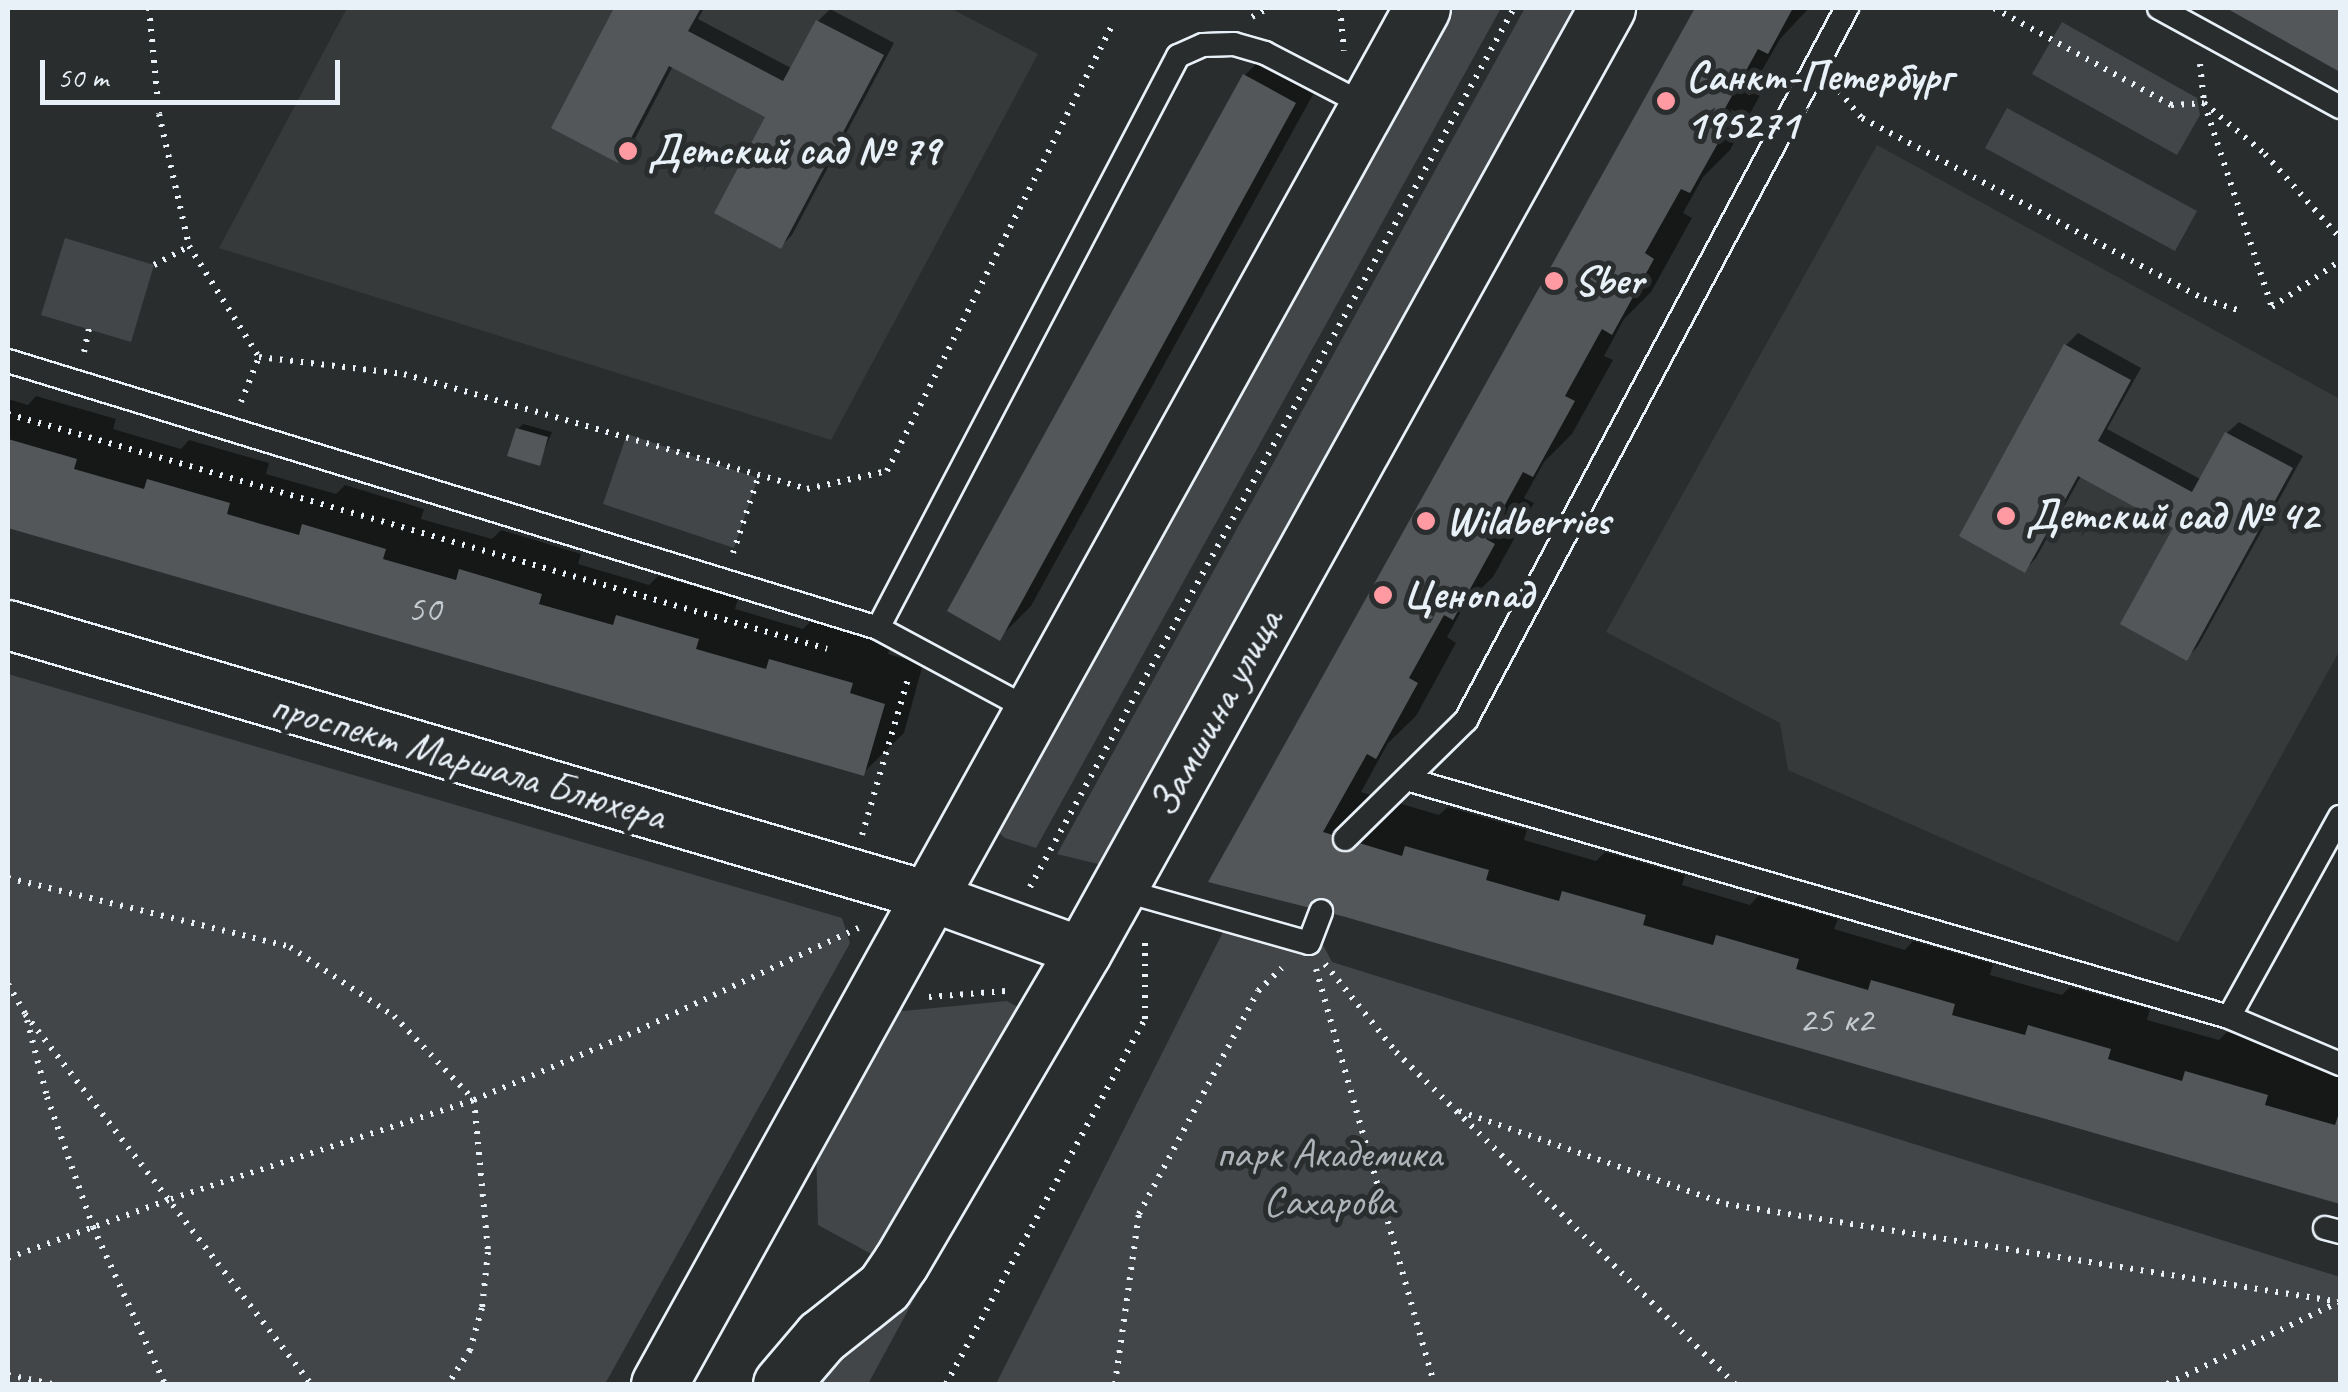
<!DOCTYPE html>
<meta charset="utf-8">
<style>
body{margin:0}
#map{position:relative;width:2348px;height:1392px;overflow:hidden;background:#2a2d2e;font-family:Caveat,sans-serif}
div>[style]{position:absolute}
.built>*{inset:0;background:#363a3b}
.green>*{inset:0;background:#424648}
.shadow>*{inset:0;background:#0007}
.building>*{inset:0;background:#535759}
.path>*{height:6px;margin-top:-3px;transform-origin:0;background:repeating-linear-gradient(90deg,#e8f1f8 0 2.5px,transparent 0 10.5px)}
.roads{filter:drop-shadow(2px 0 #e8f1f8) drop-shadow(-2px 0 #e8f1f8) drop-shadow(0 2px #e8f1f8) drop-shadow(0 -2px #e8f1f8)}
.lane>*{height:22px;margin:-11px;padding:0 11px;transform-origin:11px;border-radius:11px;background:#2a2d2e}
.street>*{height:48px;margin:-24px;padding:0 24px;transform-origin:24px;border-radius:24px;background:#2a2d2e}
.secondary>*{height:55px;margin:-27.5px;padding:0 27.5px;transform-origin:27.5px;border-radius:27.5px;background:#2a2d2e}
.dots>*{width:28px;height:28px;translate:-50% -50%;box-sizing:border-box;border:5px solid #2a2d2e;border-radius:50%}
span{translate:-50% -50%;white-space:nowrap;text-align:center;line-height:1.15;-webkit-text-stroke:10px #2a2d2e;paint-order:stroke}
.number-label{font-size:38px;color:#c3cad0}
.number-label span{-webkit-text-stroke-width:0}
.poi-label{font-size:42px;color:#e8f1f8;font-weight:700}
.left{translate:0 -50%;text-align:left}
.street-label{font-size:42px;color:#e8f1f8}
.park-label{font-size:42px;color:#aeb5ba}
.frame{position:absolute;inset:0;border:10px solid #e8f1f8;pointer-events:none}
.scale{position:absolute;left:40px;top:60px;width:300px;height:45px;box-sizing:border-box;border:5px solid #e8f1f8;border-top:0;padding-left:12px;font-size:30px;line-height:35px;white-space:nowrap;color:#e8f1f8;-webkit-text-stroke:8px #2a2d2e;paint-order:stroke}
</style>
<div id="map">
<div class="built">
<i style="clip-path:polygon(347px 8px,950px 8px,1038px 54px,831px 440px,219px 248px)"></i>
<i style="clip-path:polygon(1877px 145px,2340px 399px,2340px 650px,2178px 942px,1788px 770px,1780px 723px,1606px 632px)"></i>
</div>
<div class="green">
<i style="clip-path:polygon(1444px 8px,1501px 8px,1036px 848px,1005px 838px,997px 831px)"></i>
<i style="clip-path:polygon(1525px 8px,1581px 8px,1109px 856px,1098px 864px,1057px 854px)"></i>
<i style="clip-path:polygon(2062px 22px,2197px 98px,2200px 115px,2177px 155px,2032px 74px)"></i>
<i style="clip-path:polygon(2007px 108px,2197px 211px,2175px 251px,1985px 148px)"></i>
<i style="clip-path:polygon(65px 238px,154px 265px,131px 342px,41px 315px)"></i>
<i style="clip-path:polygon(627px 434px,758px 478px,734px 548px,603px 504px)"></i>
<i style="clip-path:polygon(8px 674px,842px 918px,850px 943px,605px 1384px,8px 1384px)"></i>
<i style="clip-path:polygon(1232px 914px,1322px 943px,1332px 962px,2340px 1277px,2340px 1384px,996px 1384px)"></i>
<i style="clip-path:polygon(1007px 1001px,1023px 1010px,875px 1256px,818px 1225px,816px 1144px,891px 1004px,903px 1011px)"></i>
<i style="clip-path:polygon(925px 1279px,868px 1384px,812px 1384px,831px 1361px)"></i>
</div>
<div class="shadow">
<i style="clip-path:polygon(617px 8px,704px 8px,698px 19px,793px 69px,818px 21px,830px 9px,894px 43px,792px 235px,781px 246px,768px 116px,673px 66px,630px 148px,618px 160px,554px 127px)"></i>
<i style="clip-path:polygon(1698px 8px,1809px 8px,1780px 39px,1761px 72px,1770px 77px,1730px 150px,1703px 177px,1683px 213px,1692px 218px,1651px 292px,1624px 319px,1604px 356px,1613px 360px,1572px 434px,1544px 462px,1524px 498px,1534px 503px,1493px 577px,1465px 604px,1447px 637px,1456px 643px,1416px 716px,1388px 743px,1361px 792px,1439px 815px,1448px 807px,1527px 830px,1524px 840px,1596px 861px,1605px 852px,1685px 875px,1682px 885px,1750px 905px,1758px 896px,1838px 919px,1834px 929px,1905px 950px,1913px 941px,1993px 964px,1990px 975px,2062px 995px,2070px 987px,2150px 1009px,2147px 1020px,2219px 1040px,2227px 1032px,2307px 1055px,2304px 1065px,2340px 1075px,2340px 1201px,1343px 913px,1212px 880px)"></i>
<i style="clip-path:polygon(2231px 8px,2340px 8px,2340px 69px)"></i>
<i style="clip-path:polygon(1277px 43px,1326px 71px,1031px 606px,999px 638px,1245px 75px)"></i>
<i style="clip-path:polygon(2078px 333px,2141px 368px,2107px 429px,2202px 480px,2227px 433px,2239px 422px,2303px 456px,2198px 646px,2187px 658px,2176px 527px,2081px 476px,2036px 558px,2025px 570px,1962px 535px,2066px 345px)"></i>
<i style="clip-path:polygon(36px 396px,116px 419px,113px 429px,181px 449px,189px 440px,269px 463px,266px 474px,336px 494px,345px 485px,424px 509px,421px 519px,492px 539px,501px 530px,581px 554px,578px 564px,649px 585px,658px 576px,738px 599px,735px 609px,803px 629px,811px 621px,891px 644px,888px 654px,923px 664px,904px 733px,863px 773px,8px 525px,8px 399px,28px 405px)"></i>
<i style="clip-path:polygon(523px 424px,552px 432px,539px 463px,518px 429px)"></i>
</div>
<div class="building">
<i style="clip-path:polygon(614px 8px,701px 8px,688px 31px,783px 81px,816px 20px,884px 55px,781px 249px,714px 213px,765px 117px,669px 66px,618px 163px,551px 128px)"></i>
<i style="clip-path:polygon(1695px 8px,1793px 8px,1768px 54px,1758px 49px,1723px 112px,1732px 118px,1690px 193px,1681px 189px,1645px 253px,1654px 259px,1612px 335px,1602px 329px,1565px 396px,1575px 401px,1533px 477px,1523px 472px,1486px 539px,1495px 544px,1453px 620px,1444px 615px,1409px 678px,1418px 683px,1376px 759px,1367px 754px,1323px 832px,1402px 856px,1405px 846px,1489px 870px,1486px 880px,1559px 901px,1562px 891px,1646px 915px,1643px 925px,1713px 945px,1716px 935px,1799px 959px,1796px 969px,1868px 990px,1871px 980px,1955px 1004px,1952px 1015px,2025px 1035px,2028px 1025px,2111px 1049px,2108px 1059px,2182px 1081px,2185px 1071px,2268px 1095px,2265px 1105px,2335px 1125px,2340px 1110px,2340px 1204px,1342px 916px,1208px 882px)"></i>
<i style="clip-path:polygon(2226px 8px,2340px 8px,2340px 72px)"></i>
<i style="clip-path:polygon(1243px 74px,1296px 103px,1000px 641px,947px 611px)"></i>
<i style="clip-path:polygon(2064px 344px,2131px 380px,2098px 441px,2192px 492px,2225px 432px,2293px 468px,2187px 661px,2120px 624px,2173px 528px,2078px 476px,2025px 573px,1959px 536px)"></i>
<i style="clip-path:polygon(516px 428px,548px 437px,540px 466px,507px 456px)"></i>
<i style="clip-path:polygon(8px 439px,77px 459px,74px 469px,144px 489px,147px 479px,230px 503px,227px 514px,299px 535px,302px 524px,386px 549px,383px 559px,456px 580px,459px 569px,542px 594px,539px 604px,613px 625px,616px 615px,699px 639px,696px 649px,766px 669px,769px 659px,853px 683px,850px 693px,885px 704px,864px 776px,8px 528px)"></i>
</div>
<div class="path">
<i style="left:149px;top:8px;width:106px;rotate:84.6deg"></i>
<i style="left:159px;top:114px;width:135px;rotate:77.2deg"></i>
<i style="left:189px;top:246px;width:131px;rotate:57.8deg"></i>
<i style="left:259px;top:357px;width:146px;rotate:6.7deg"></i>
<i style="left:404px;top:374px;width:419px;rotate:15.9deg"></i>
<i style="left:807px;top:489px;width:82px;rotate:-12.7deg"></i>
<i style="left:887px;top:471px;width:497px;rotate:-63.2deg"></i>
<i style="left:1340px;top:8px;width:43px;rotate:84.7deg"></i>
<i style="left:1994px;top:8px;width:202px;rotate:28.7deg"></i>
<i style="left:2171px;top:105px;width:33px;rotate:-3deg"></i>
<i style="left:2204px;top:103px;width:80px;rotate:39.9deg"></i>
<i style="left:2265px;top:154px;width:113px;rotate:48.2deg"></i>
<i style="left:1252px;top:17px;width:18px;rotate:-29deg"></i>
<i style="left:2200px;top:64px;width:39px;rotate:84deg"></i>
<i style="left:2204px;top:103px;width:215px;rotate:71.6deg"></i>
<i style="left:2272px;top:307px;width:82px;rotate:-34.1deg"></i>
<i style="left:1839px;top:91px;width:35px;rotate:50deg"></i>
<i style="left:1862px;top:118px;width:387px;rotate:27.9deg"></i>
<i style="left:2204px;top:299px;width:36px;rotate:18deg"></i>
<i style="left:154px;top:265px;width:40px;rotate:-28deg"></i>
<i style="left:84px;top:352px;width:24px;rotate:-78deg"></i>
<i style="left:241px;top:402px;width:48px;rotate:-68.2deg"></i>
<i style="left:8px;top:414px;width:852px;rotate:16.01deg"></i>
<i style="left:733px;top:553px;width:79px;rotate:-71.6deg"></i>
<i style="left:862px;top:835px;width:163px;rotate:-73.6deg"></i>
<i style="left:8px;top:878px;width:290px;rotate:13.7deg"></i>
<i style="left:290px;top:947px;width:125px;rotate:33.6deg"></i>
<i style="left:394px;top:1016px;width:116px;rotate:46.4deg"></i>
<i style="left:474px;top:1100px;width:153px;rotate:84.7deg"></i>
<i style="left:488px;top:1252px;width:56px;rotate:96.1deg"></i>
<i style="left:482px;top:1308px;width:44px;rotate:105.9deg"></i>
<i style="left:470px;top:1350px;width:40px;rotate:122.9deg"></i>
<i style="left:1030px;top:887px;width:1003px;rotate:-61.16deg"></i>
<i style="left:1325px;top:964px;width:113px;rotate:51.1deg"></i>
<i style="left:1396px;top:1052px;width:474px;rotate:44.4deg"></i>
<i style="left:1316px;top:969px;width:431px;rotate:74.1deg"></i>
<i style="left:8px;top:984px;width:34px;rotate:60deg"></i>
<i style="left:25px;top:1014px;width:468px;rotate:52.3deg"></i>
<i style="left:929px;top:997px;width:77px;rotate:-4.5deg"></i>
<i style="left:27px;top:1020px;width:80px;rotate:75.4deg"></i>
<i style="left:47px;top:1097px;width:138px;rotate:70.5deg"></i>
<i style="left:93px;top:1227px;width:173px;rotate:65.4deg"></i>
<i style="left:1459px;top:1111px;width:283px;rotate:19.2deg"></i>
<i style="left:1726px;top:1204px;width:622px;rotate:9.07deg"></i>
<i style="left:8px;top:1258px;width:173px;rotate:-19.9deg"></i>
<i style="left:171px;top:1199px;width:319px;rotate:-18.1deg"></i>
<i style="left:474px;top:1100px;width:167px;rotate:-22.9deg"></i>
<i style="left:628px;top:1035px;width:254px;rotate:-24.9deg"></i>
<i style="left:8px;top:1375px;width:45px;rotate:11.6deg"></i>
<i style="left:946px;top:1384px;width:416px;rotate:-61.4deg"></i>
<i style="left:1145px;top:1019px;width:77px;rotate:-90deg"></i>
<i style="left:1115px;top:1384px;width:172px;rotate:-82deg"></i>
<i style="left:1139px;top:1214px;width:253px;rotate:-61.9deg"></i>
<i style="left:1258px;top:991px;width:33px;rotate:-44deg"></i>
<i style="left:2167px;top:1384px;width:191px;rotate:-25.5deg"></i>
</div>
<div class="roads">
<div class="lane">
<i style="left:2159px;top:8px;width:206px;rotate:28.7deg"></i>
<i style="left:8px;top:361px;width:910px;rotate:17.06deg"></i>
<i style="left:878px;top:628px;width:646px;rotate:-62.32deg"></i>
<i style="left:1178px;top:56px;width:27px;rotate:-24deg"></i>
<i style="left:1203px;top:45px;width:31px;rotate:-2deg"></i>
<i style="left:1234px;top:44px;width:32px;rotate:16deg"></i>
<i style="left:1265px;top:53px;width:115px;rotate:27.5deg"></i>
<i style="left:878px;top:628px;width:175px;rotate:28.3deg"></i>
<i style="left:1410px;top:780px;width:853px;rotate:16.14deg"></i>
<i style="left:2229px;top:1017px;width:121px;rotate:22.9deg"></i>
<i style="left:1345px;top:839px;width:170px;rotate:-44.5deg"></i>
<i style="left:1466px;top:720px;width:808px;rotate:-61.85deg"></i>
<i style="left:1118px;top:889px;width:198px;rotate:15.8deg"></i>
<i style="left:1309px;top:943px;width:34px;rotate:-69deg"></i>
<i style="left:2229px;top:1017px;width:229px;rotate:-61deg"></i>
<i style="left:2325px;top:1228px;width:16px;rotate:15deg"></i>
</div>
<div class="street">
<i style="left:8px;top:625px;width:959px;rotate:16.41deg"></i>
<i style="left:928px;top:896px;width:165px;rotate:19.9deg"></i>
</div>
<div class="secondary">
<i style="left:659px;top:1384px;width:1573px;rotate:-60.99deg"></i>
<i style="left:781px;top:1384px;width:62px;rotate:-49.6deg"></i>
<i style="left:821px;top:1337px;width:80px;rotate:-38.4deg"></i>
<i style="left:884px;top:1287px;width:30px;rotate:-56deg"></i>
<i style="left:901px;top:1262px;width:359px;rotate:-59.6deg"></i>
<i style="left:1083px;top:952px;width:1080px;rotate:-60.97deg"></i>
</div>
</div>
<div class="dots">
<i style="left:1666px;top:101px;background:#ff9aa2"></i>
<i style="left:628px;top:151px;background:#ff9aa2"></i>
<i style="left:1554px;top:281px;background:#ff9aa2"></i>
<i style="left:2006px;top:516px;background:#ff9aa2"></i>
<i style="left:1426px;top:521px;background:#ff9aa2"></i>
<i style="left:1383px;top:595px;background:#ff9aa2"></i>
</div>
<div class="number-label">
<span style="left:424px;top:609px">50</span>
<span style="left:1836px;top:1020px">25 к2</span>
</div>
<div class="poi-label">
<span class="left" style="left:1686px;top:101px">Санкт-Петербург<br>195271</span>
<span class="left" style="left:648px;top:151px">Детский сад № 79</span>
<span class="left" style="left:1574px;top:281px">Sber</span>
<span class="left" style="left:2026px;top:516px">Детский сад № 42</span>
<span class="left" style="left:1446px;top:521px">Wildberries</span>
<span class="left" style="left:1403px;top:595px">Ценопад</span>
</div>
<div class="street-label">
<span style="left:1216px;top:713px;rotate:-61deg">Замшина улица</span>
<span style="left:468px;top:761px;rotate:16deg">проспект Маршала Блюхера</span>
</div>
<div class="park-label">
<span style="left:1329px;top:1178px">парк Академика<br>Сахарова</span>
</div>
<div class="frame"></div>
<div class="scale">50 m</div>
</div>
